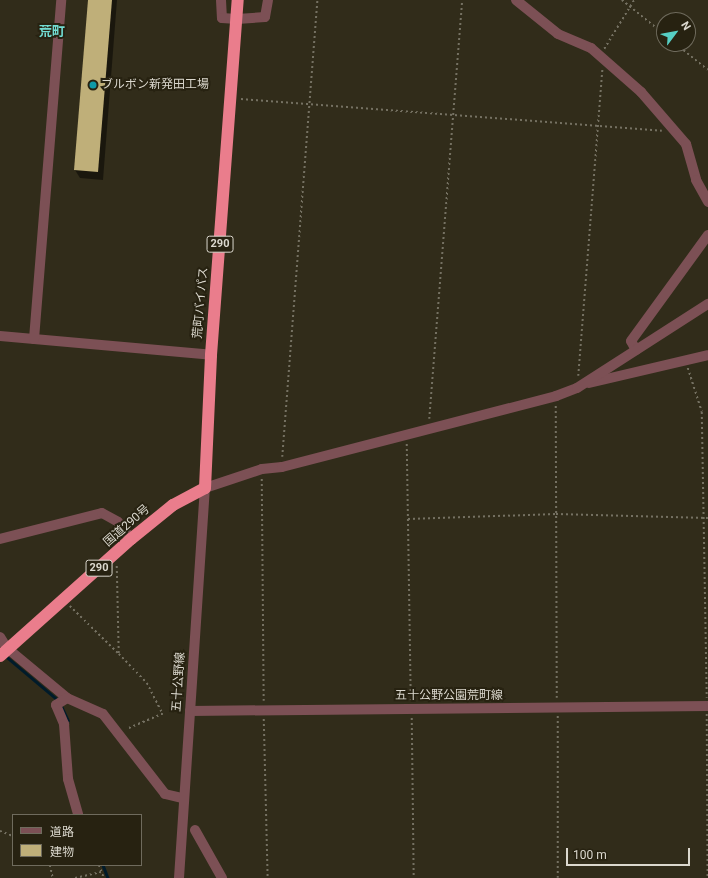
<!DOCTYPE html>
<meta charset="utf-8">
<style>
body{margin:0}
#map{position:relative;width:708px;height:878px;overflow:hidden;background:#312c1a;font-family:Roboto,"Noto Sans JP",sans-serif}
div>[style]{position:absolute}
.shadow>*{inset:0;background:#0007}
.stream>*{height:2.5px;margin:-1.25px;padding:0 1.25px;transform-origin:1.25px;border-radius:1.25px;background:#001b2a}
.building>*{inset:0;background:#bfaf79}
.path>*{height:1.5px;margin-top:-0.75px;transform-origin:0;background:repeating-linear-gradient(90deg,#757162 0 2px,transparent 0 5px)}
.minor>*{height:10px;margin:-5px;padding:0 5px;transform-origin:5px;border-radius:5px;background:#7c5055}
.highway>*{height:12px;margin:-6px;padding:0 6px;transform-origin:6px;border-radius:6px;background:#ea7d8c}
.dots>*{width:11px;height:11px;translate:-50% -50%;box-sizing:border-box;border:2px solid #272211;border-radius:50%}
span{translate:-50% -50%;white-space:nowrap;text-align:center;line-height:1.15;-webkit-text-stroke:4px #272211;paint-order:stroke}
.shield-label span{padding:1px 3px;background:#272211;border:1px solid;border-radius:3px;-webkit-text-stroke-width:0}
.shield-label{font-size:11px;color:#dbd8ce;font-weight:700}
.poi-label{font-size:12px;color:#dbd8ce}
.left{translate:0 -50%;text-align:left}
.street-label{font-size:12px;color:#dbd8ce}
.neighbourhood-label{font-size:13px;color:#72dcd2;font-weight:700}
.legend{position:absolute;left:12px;top:814px;width:130px;height:52px;box-sizing:border-box;background:#272211;border:1px solid #6f6b5d;margin:0;padding:5px 7px;list-style:none;font-size:12px;color:#dbd8ce}
.legend li{display:flex;align-items:center;gap:8px;height:20px}
.legend b{width:20px;border:1px solid #6f6b5d}
.north{position:absolute;left:656px;top:12px;width:40px;height:40px;box-sizing:border-box;background:#272211;border:1px solid #6f6b5d;border-radius:50%;rotate:58deg;font-size:11px;font-weight:700;line-height:16px;text-align:center;color:#dbd8ce}
.north::after{content:'';display:block;margin:auto;width:14px;height:18px;background:#56cec3;clip-path:polygon(50% 0,100% 100%,50% 72%,0 100%)}
.scale{position:absolute;left:566px;top:848px;width:124px;height:18px;box-sizing:border-box;border:2px solid #dbd8ce;border-top:0;padding-left:5px;font-size:12px;line-height:14px;white-space:nowrap;color:#dbd8ce;-webkit-text-stroke:3px #272211;paint-order:stroke}
</style>
<div id="map">
<div class="shadow">
<i style="clip-path:polygon(89px 0,117px 0,103px 180px,80px 178px,75px 170px)"></i>
</div>
<div class="stream">
<i style="left:8px;top:658px;width:65px;rotate:40deg"></i>
<i style="left:61px;top:705px;width:17px;rotate:65deg"></i>
<i style="left:103px;top:865px;width:14px;rotate:69deg"></i>
</div>
<div class="building">
<i style="clip-path:polygon(88px 0,112px 0,98px 172px,74px 170px)"></i>
</div>
<div class="path">
<i style="left:622px;top:0;width:54px;rotate:39deg"></i>
<i style="left:676px;top:44px;width:41px;rotate:39.1deg"></i>
<i style="left:604px;top:49px;width:57px;rotate:-58.5deg"></i>
<i style="left:241px;top:99px;width:422px;rotate:4.3deg"></i>
<i style="left:688px;top:368px;width:46px;rotate:72.3deg"></i>
<i style="left:702px;top:412px;width:286px;rotate:89deg"></i>
<i style="left:578px;top:376px;width:307px;rotate:-85.5deg"></i>
<i style="left:556px;top:406px;width:292px;rotate:89.8deg"></i>
<i style="left:429px;top:419px;width:420px;rotate:-85.5deg"></i>
<i style="left:407px;top:444px;width:256px;rotate:89.1deg"></i>
<i style="left:282px;top:457px;width:458px;rotate:-85.6deg"></i>
<i style="left:262px;top:479px;width:222px;rotate:89.5deg"></i>
<i style="left:408px;top:519px;width:148px;rotate:-1.9deg"></i>
<i style="left:556px;top:514px;width:152px;rotate:1.5deg"></i>
<i style="left:117px;top:566px;width:88px;rotate:88.7deg"></i>
<i style="left:119px;top:654px;width:40px;rotate:46deg"></i>
<i style="left:147px;top:683px;width:35px;rotate:63deg"></i>
<i style="left:163px;top:714px;width:39px;rotate:157deg"></i>
<i style="left:70px;top:606px;width:69px;rotate:44.4deg"></i>
<i style="left:707px;top:714px;width:164px;rotate:89.7deg"></i>
<i style="left:558px;top:716px;width:162px;rotate:90deg"></i>
<i style="left:412px;top:718px;width:160px;rotate:89.3deg"></i>
<i style="left:264px;top:719px;width:159px;rotate:88.6deg"></i>
<i style="left:0;top:831px;width:14px;rotate:21deg"></i>
<i style="left:50px;top:865px;width:13px;rotate:77deg"></i>
<i style="left:99px;top:865px;width:14px;rotate:69deg"></i>
<i style="left:75px;top:878px;width:28px;rotate:-13deg"></i>
</div>
<div class="minor">
<i style="left:221px;top:0;width:18px;rotate:87deg"></i>
<i style="left:222px;top:18px;width:15px;rotate:4deg"></i>
<i style="left:237px;top:19px;width:28px;rotate:-4deg"></i>
<i style="left:265px;top:17px;width:17px;rotate:-80deg"></i>
<i style="left:516px;top:0;width:54px;rotate:39deg"></i>
<i style="left:558px;top:34px;width:36px;rotate:23deg"></i>
<i style="left:591px;top:48px;width:67px;rotate:41.3deg"></i>
<i style="left:641px;top:92px;width:69px;rotate:49.1deg"></i>
<i style="left:686px;top:144px;width:37px;rotate:74deg"></i>
<i style="left:696px;top:180px;width:25px;rotate:61deg"></i>
<i style="left:0;top:336px;width:212px;rotate:5.1deg"></i>
<i style="left:34px;top:339px;width:340px;rotate:-85.4deg"></i>
<i style="left:636px;top:350px;width:10px;rotate:-119deg"></i>
<i style="left:631px;top:341px;width:131px;rotate:-54deg"></i>
<i style="left:589px;top:383px;width:122px;rotate:-13.2deg"></i>
<i style="left:0;top:539px;width:105px;rotate:-14.3deg"></i>
<i style="left:102px;top:513px;width:18px;rotate:29deg"></i>
<i style="left:118px;top:522px;width:21px;rotate:53deg"></i>
<i style="left:0;top:637px;width:13px;rotate:58deg"></i>
<i style="left:7px;top:648px;width:78px;rotate:39.8deg"></i>
<i style="left:67px;top:698px;width:39px;rotate:24deg"></i>
<i style="left:103px;top:714px;width:101px;rotate:52.2deg"></i>
<i style="left:165px;top:794px;width:18px;rotate:13deg"></i>
<i style="left:67px;top:698px;width:13px;rotate:148deg"></i>
<i style="left:56px;top:705px;width:21px;rotate:67deg"></i>
<i style="left:64px;top:724px;width:55px;rotate:85.8deg"></i>
<i style="left:68px;top:779px;width:37px;rotate:74deg"></i>
<i style="left:190px;top:711px;width:518px;rotate:-0.55deg"></i>
<i style="left:195px;top:830px;width:55px;rotate:60.6deg"></i>
<i style="left:179px;top:878px;width:391px;rotate:-86.2deg"></i>
<i style="left:205px;top:488px;width:60px;rotate:-18.4deg"></i>
<i style="left:262px;top:469px;width:20px;rotate:-6deg"></i>
<i style="left:282px;top:467px;width:283px;rotate:-14.5deg"></i>
<i style="left:556px;top:396px;width:22px;rotate:-21deg"></i>
<i style="left:577px;top:388px;width:156px;rotate:-32.7deg"></i>
</div>
<div class="highway">
<i style="left:0;top:656px;width:176px;rotate:-41.8deg"></i>
<i style="left:131px;top:539px;width:54px;rotate:-39deg"></i>
<i style="left:173px;top:505px;width:36px;rotate:-28deg"></i>
<i style="left:205px;top:488px;width:133px;rotate:-87.4deg"></i>
<i style="left:211px;top:355px;width:356px;rotate:-85.7deg"></i>
</div>
<div class="dots">
<i style="left:93px;top:85px;background:#0f9aa8"></i>
</div>
<div class="shield-label">
<span style="left:220px;top:244px">290</span>
<span style="left:99px;top:568px">290</span>
</div>
<div class="poi-label">
<span class="left" style="left:101px;top:85px">ブルボン新発田工場</span>
</div>
<div class="street-label">
<span style="left:201px;top:303px;rotate:-85deg">荒町バイパス</span>
<span style="left:127px;top:526px;rotate:-41deg">国道290号</span>
<span style="left:179px;top:682px;rotate:-86deg">五十公野線</span>
<span style="left:449px;top:696px">五十公野公園荒町線</span>
</div>
<div class="neighbourhood-label">
<span style="left:52px;top:32px">荒町</span>
</div>
<ul class="legend">
<li><b style="height:5px;background:#7c5055"></b>道路</li>
<li><b style="height:11px;background:#bfaf79"></b>建物</li>
</ul>
<div class="north">N</div>
<div class="scale">100 m</div>
</div>
